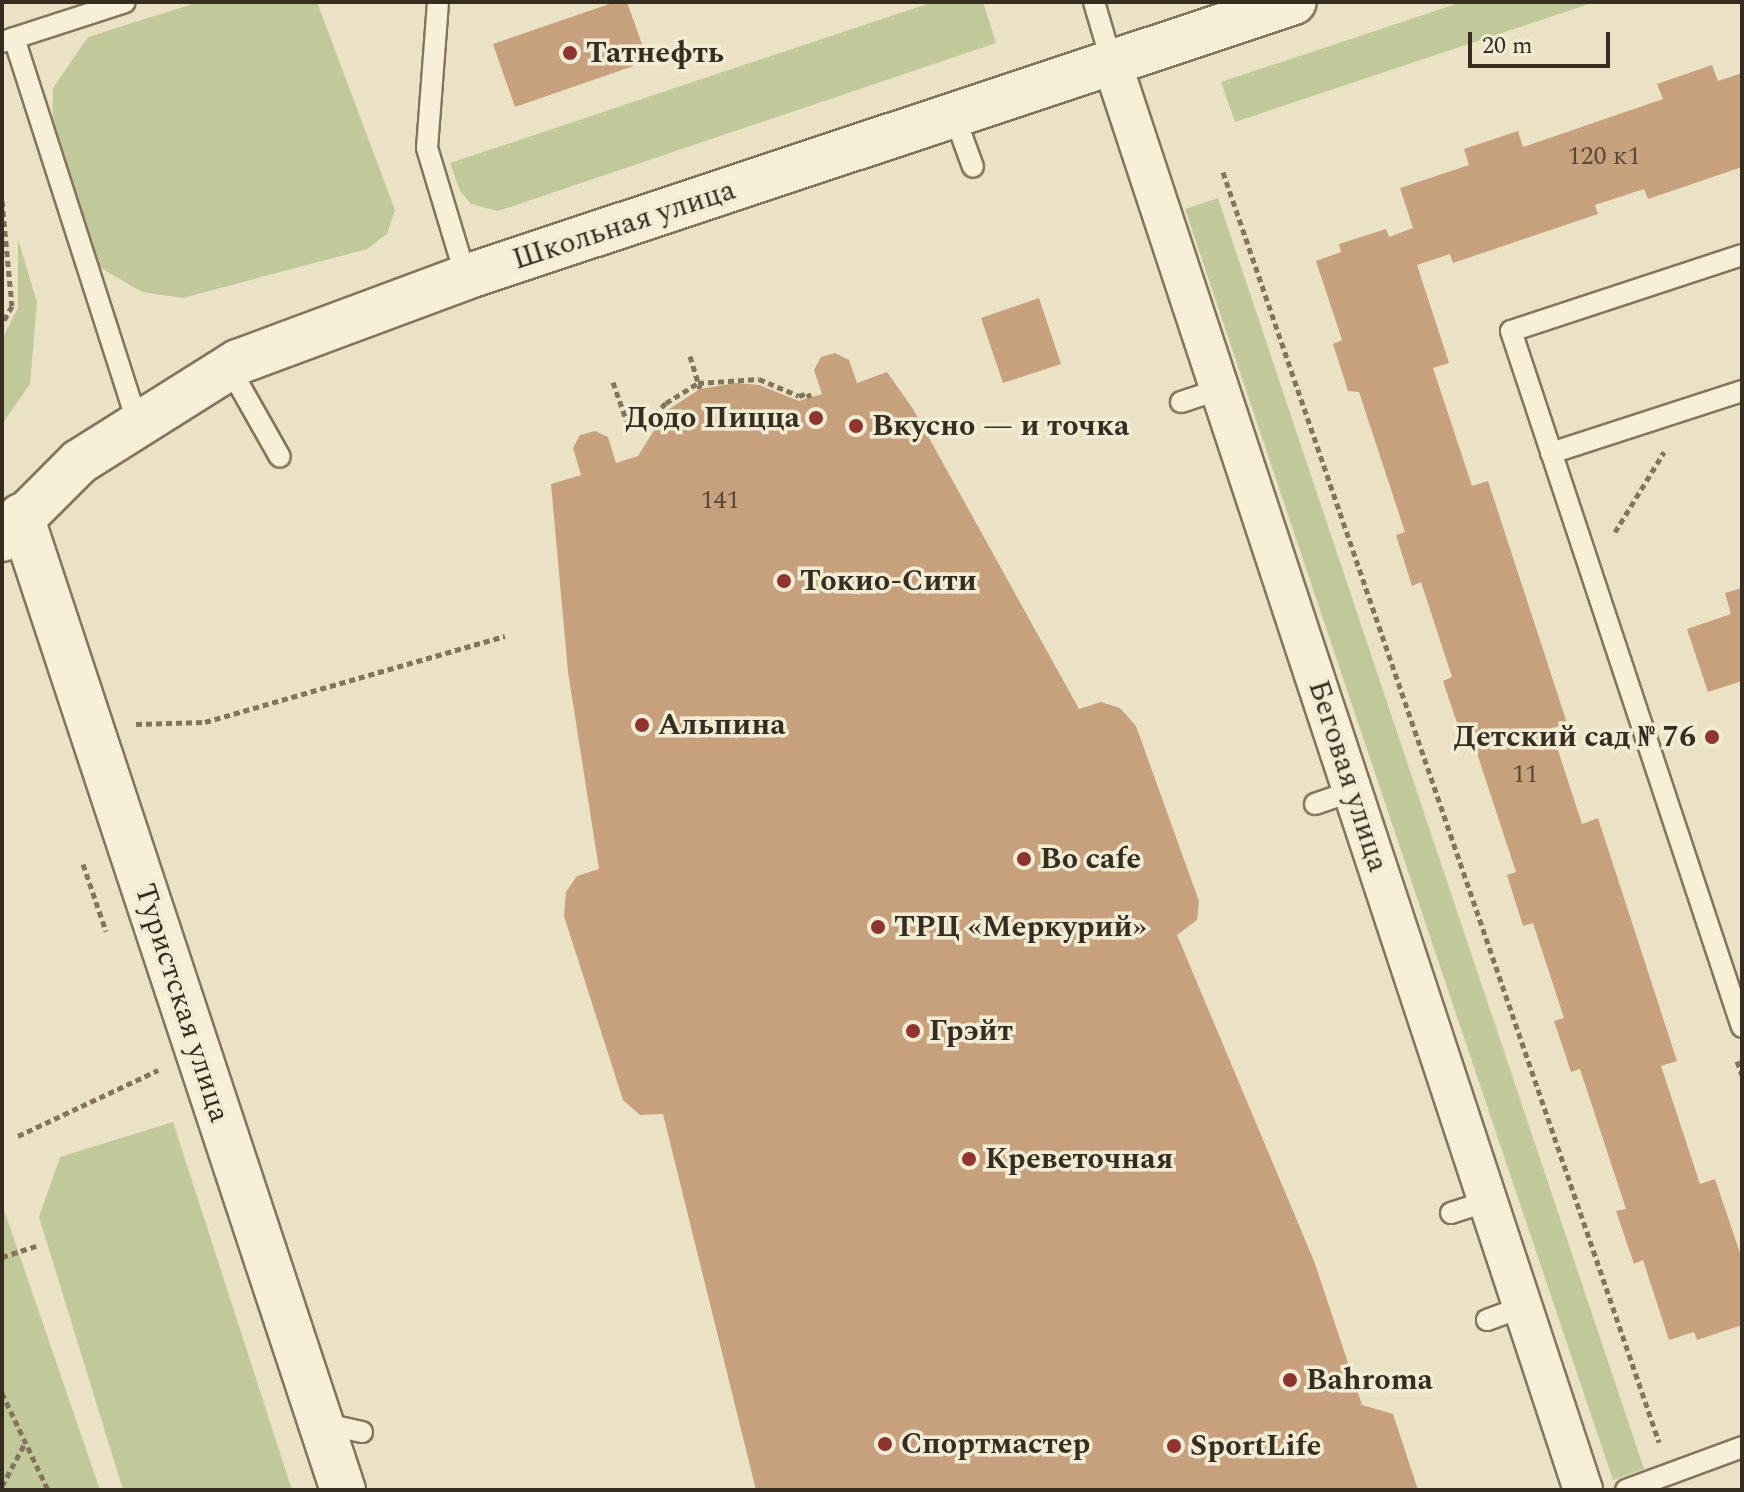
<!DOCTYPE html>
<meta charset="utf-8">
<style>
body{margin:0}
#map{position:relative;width:1744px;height:1492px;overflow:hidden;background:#ebe2c5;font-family:Spectral,serif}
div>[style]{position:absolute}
.green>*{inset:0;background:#c1c99a}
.building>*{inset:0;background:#c7a07e}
.path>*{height:5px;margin-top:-2.5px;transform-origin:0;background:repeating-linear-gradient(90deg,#85745c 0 6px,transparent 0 10px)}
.roads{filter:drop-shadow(2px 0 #85745c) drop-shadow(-2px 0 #85745c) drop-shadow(0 2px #85745c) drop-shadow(0 -2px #85745c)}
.lane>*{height:20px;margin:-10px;padding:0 10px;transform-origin:10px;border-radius:10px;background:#f7efd8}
.street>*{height:38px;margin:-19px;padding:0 19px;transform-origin:19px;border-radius:19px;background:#f7efd8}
.secondary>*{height:44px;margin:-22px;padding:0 22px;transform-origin:22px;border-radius:22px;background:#f7efd8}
.dots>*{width:22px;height:22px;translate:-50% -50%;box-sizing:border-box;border:4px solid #f3ecd4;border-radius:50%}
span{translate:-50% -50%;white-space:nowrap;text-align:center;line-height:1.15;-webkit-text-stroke:7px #f3ecd4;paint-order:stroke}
.number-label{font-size:26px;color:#5a4937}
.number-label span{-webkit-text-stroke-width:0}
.poi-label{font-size:30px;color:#362c1f;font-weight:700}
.left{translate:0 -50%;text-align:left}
.right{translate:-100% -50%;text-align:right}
.street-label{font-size:30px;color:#362c1f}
.frame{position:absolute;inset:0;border:4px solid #362c1f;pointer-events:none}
.scale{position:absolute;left:1468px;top:32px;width:142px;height:36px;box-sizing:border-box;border:4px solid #362c1f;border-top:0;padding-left:10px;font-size:24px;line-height:28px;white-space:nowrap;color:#362c1f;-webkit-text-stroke:6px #f3ecd4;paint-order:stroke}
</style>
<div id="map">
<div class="green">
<i style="clip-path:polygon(199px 2px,317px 2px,395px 210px,387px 234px,367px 249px,183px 298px,142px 292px,101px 268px,52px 151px,53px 88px,88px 37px)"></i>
<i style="clip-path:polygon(933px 2px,983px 2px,996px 43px,498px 211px,471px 204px,460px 191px,450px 163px)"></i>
<i style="clip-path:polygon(1462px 2px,1595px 2px,1235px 122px,1221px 82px)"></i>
<i style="clip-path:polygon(1218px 198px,1644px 1469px,1613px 1480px,1185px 209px)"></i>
<i style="clip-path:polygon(18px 239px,37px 302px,30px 384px,2px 424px,2px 339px,18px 308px)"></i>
<i style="clip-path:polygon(173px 1122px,292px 1490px,123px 1490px,39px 1217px,60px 1157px)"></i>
<i style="clip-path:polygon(2px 1204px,100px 1490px,2px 1490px)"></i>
</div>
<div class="building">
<i style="clip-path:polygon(615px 2px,627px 2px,648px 61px,515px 107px,493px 44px)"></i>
<i style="clip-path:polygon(1712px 65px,1718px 81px,1742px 73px,1742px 167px,1648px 199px,1644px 189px,1595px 205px,1598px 214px,1453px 263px,1450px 254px,1417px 265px,1449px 363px,1433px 368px,1472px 486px,1488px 481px,1567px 723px,1551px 729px,1582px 824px,1598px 818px,1677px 1061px,1661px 1066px,1700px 1184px,1715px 1179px,1742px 1259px,1742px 1325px,1697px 1340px,1694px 1332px,1669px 1340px,1643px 1260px,1634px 1264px,1616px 1211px,1626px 1209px,1580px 1069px,1571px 1072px,1554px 1021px,1564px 1018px,1533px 923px,1523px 926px,1507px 875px,1516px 872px,1469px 729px,1460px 732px,1443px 681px,1452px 677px,1421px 582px,1412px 586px,1396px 535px,1405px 532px,1359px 392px,1348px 391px,1333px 344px,1342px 340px,1316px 261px,1341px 252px,1339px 244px,1386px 229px,1389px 237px,1413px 228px,1400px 188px,1469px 165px,1464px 149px,1518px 131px,1523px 147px,1663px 99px,1657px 84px)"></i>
<i style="clip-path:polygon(1039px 298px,1061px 364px,1003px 383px,981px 318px)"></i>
<i style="clip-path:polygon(835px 353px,849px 360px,857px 383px,887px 372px,913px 409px,1079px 709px,1101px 702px,1120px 708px,1136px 726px,1199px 901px,1197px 920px,1177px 935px,1314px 1261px,1362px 1405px,1393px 1414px,1418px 1490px,756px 1490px,663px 1114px,640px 1115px,623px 1100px,564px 916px,566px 892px,577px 876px,599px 869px,568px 672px,551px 484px,581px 475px,573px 448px,580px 435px,595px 431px,608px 437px,616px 463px,638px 456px,666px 411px,700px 389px,736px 383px,759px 385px,799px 401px,822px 394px,814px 370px,821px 357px)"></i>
<i style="clip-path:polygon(1742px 588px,1742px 681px,1708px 692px,1687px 629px,1731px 614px,1725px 593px)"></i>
</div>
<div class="path">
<i style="left:1223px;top:172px;width:1343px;rotate:71.05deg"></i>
<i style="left:2px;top:201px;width:105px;rotate:84.6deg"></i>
<i style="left:12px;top:306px;width:21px;rotate:119deg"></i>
<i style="left:690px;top:356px;width:34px;rotate:73deg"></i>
<i style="left:613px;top:382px;width:49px;rotate:70.8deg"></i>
<i style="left:629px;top:428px;width:20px;rotate:-18deg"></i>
<i style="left:648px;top:422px;width:26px;rotate:-47deg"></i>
<i style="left:666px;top:403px;width:38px;rotate:-32deg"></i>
<i style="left:698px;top:383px;width:61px;rotate:-3.8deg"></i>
<i style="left:759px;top:379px;width:43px;rotate:23deg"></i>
<i style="left:799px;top:396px;width:9px;rotate:-18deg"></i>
<i style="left:808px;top:393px;width:5px;rotate:68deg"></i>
<i style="left:1615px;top:532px;width:94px;rotate:-58.5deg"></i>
<i style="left:136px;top:724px;width:69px;rotate:-1.7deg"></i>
<i style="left:205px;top:722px;width:312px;rotate:-16deg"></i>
<i style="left:83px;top:864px;width:71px;rotate:71.1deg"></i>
<i style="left:1737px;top:1061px;width:15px;rotate:70deg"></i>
<i style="left:18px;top:1136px;width:155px;rotate:-25.2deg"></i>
<i style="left:2px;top:1257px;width:36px;rotate:-18deg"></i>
<i style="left:2px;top:1393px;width:107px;rotate:64.6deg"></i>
<i style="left:2px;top:1486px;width:51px;rotate:-61.9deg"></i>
</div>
<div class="roads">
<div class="lane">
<i style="left:438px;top:2px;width:146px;rotate:94.3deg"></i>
<i style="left:427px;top:148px;width:135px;rotate:73.2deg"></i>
<i style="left:1094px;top:2px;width:64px;rotate:73.6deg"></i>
<i style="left:14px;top:38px;width:403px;rotate:72.2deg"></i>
<i style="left:2px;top:42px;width:129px;rotate:-18deg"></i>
<i style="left:954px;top:115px;width:55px;rotate:69.9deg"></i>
<i style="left:1742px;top:255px;width:243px;rotate:161.8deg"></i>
<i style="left:1511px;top:331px;width:733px;rotate:71.64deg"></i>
<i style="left:229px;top:367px;width:103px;rotate:60.5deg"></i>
<i style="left:1181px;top:402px;width:41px;rotate:-18.4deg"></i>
<i style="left:1551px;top:453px;width:201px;rotate:-18deg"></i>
<i style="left:1315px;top:804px;width:39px;rotate:-19deg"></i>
<i style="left:1451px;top:1213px;width:39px;rotate:-18deg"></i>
<i style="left:1487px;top:1320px;width:38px;rotate:-20deg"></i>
<i style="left:321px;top:1423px;width:42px;rotate:12.4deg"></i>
<i style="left:1626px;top:1490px;width:124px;rotate:-20.3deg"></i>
</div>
<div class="street">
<i style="left:1112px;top:63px;width:1503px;rotate:71.73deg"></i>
</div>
<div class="secondary">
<i style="left:21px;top:516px;width:1026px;rotate:71.71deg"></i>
<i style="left:2px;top:539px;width:109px;rotate:-45deg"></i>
<i style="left:79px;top:462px;width:188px;rotate:-32.2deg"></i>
<i style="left:238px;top:362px;width:243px;rotate:-20.4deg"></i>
<i style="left:466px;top:277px;width:872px;rotate:-18.37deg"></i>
</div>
</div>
<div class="dots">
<i style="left:570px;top:53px;background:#903430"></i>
<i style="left:816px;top:418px;background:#903430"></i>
<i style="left:856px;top:426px;background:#903430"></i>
<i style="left:784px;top:581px;background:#903430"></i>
<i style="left:642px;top:725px;background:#903430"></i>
<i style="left:1712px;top:737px;background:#903430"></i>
<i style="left:1024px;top:859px;background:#903430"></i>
<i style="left:878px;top:927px;background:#903430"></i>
<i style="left:913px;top:1031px;background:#903430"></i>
<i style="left:969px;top:1159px;background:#903430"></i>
<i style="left:1290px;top:1380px;background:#903430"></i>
<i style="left:885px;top:1444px;background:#903430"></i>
<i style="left:1174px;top:1446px;background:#903430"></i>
</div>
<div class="number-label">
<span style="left:1604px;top:157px">120 к1</span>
<span style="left:720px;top:501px">141</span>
<span style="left:1525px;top:775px">11</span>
</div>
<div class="poi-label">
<span class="left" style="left:586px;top:53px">Татнефть</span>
<span class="right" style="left:800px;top:418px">Додо Пицца</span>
<span class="left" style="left:872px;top:426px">Вкусно — и точка</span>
<span class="left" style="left:800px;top:581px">Токио-Сити</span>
<span class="left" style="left:658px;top:725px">Альпина</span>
<span class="right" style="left:1696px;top:737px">Детский сад № 76</span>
<span class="left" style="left:1040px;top:859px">Bo cafe</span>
<span class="left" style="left:894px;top:927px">ТРЦ «Меркурий»</span>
<span class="left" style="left:929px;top:1031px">Грэйт</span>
<span class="left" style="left:985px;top:1159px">Креветочная</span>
<span class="left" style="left:1306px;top:1380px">Bahroma</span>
<span class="left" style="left:901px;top:1444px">Спортмастер</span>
<span class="left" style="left:1190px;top:1446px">SportLife</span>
</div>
<div class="street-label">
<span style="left:624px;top:225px;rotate:-18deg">Школьная улица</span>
<span style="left:1348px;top:776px;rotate:72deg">Беговая улица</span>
<span style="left:182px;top:1003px;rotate:72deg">Туристская улица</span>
</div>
<div class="frame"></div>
<div class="scale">20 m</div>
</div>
